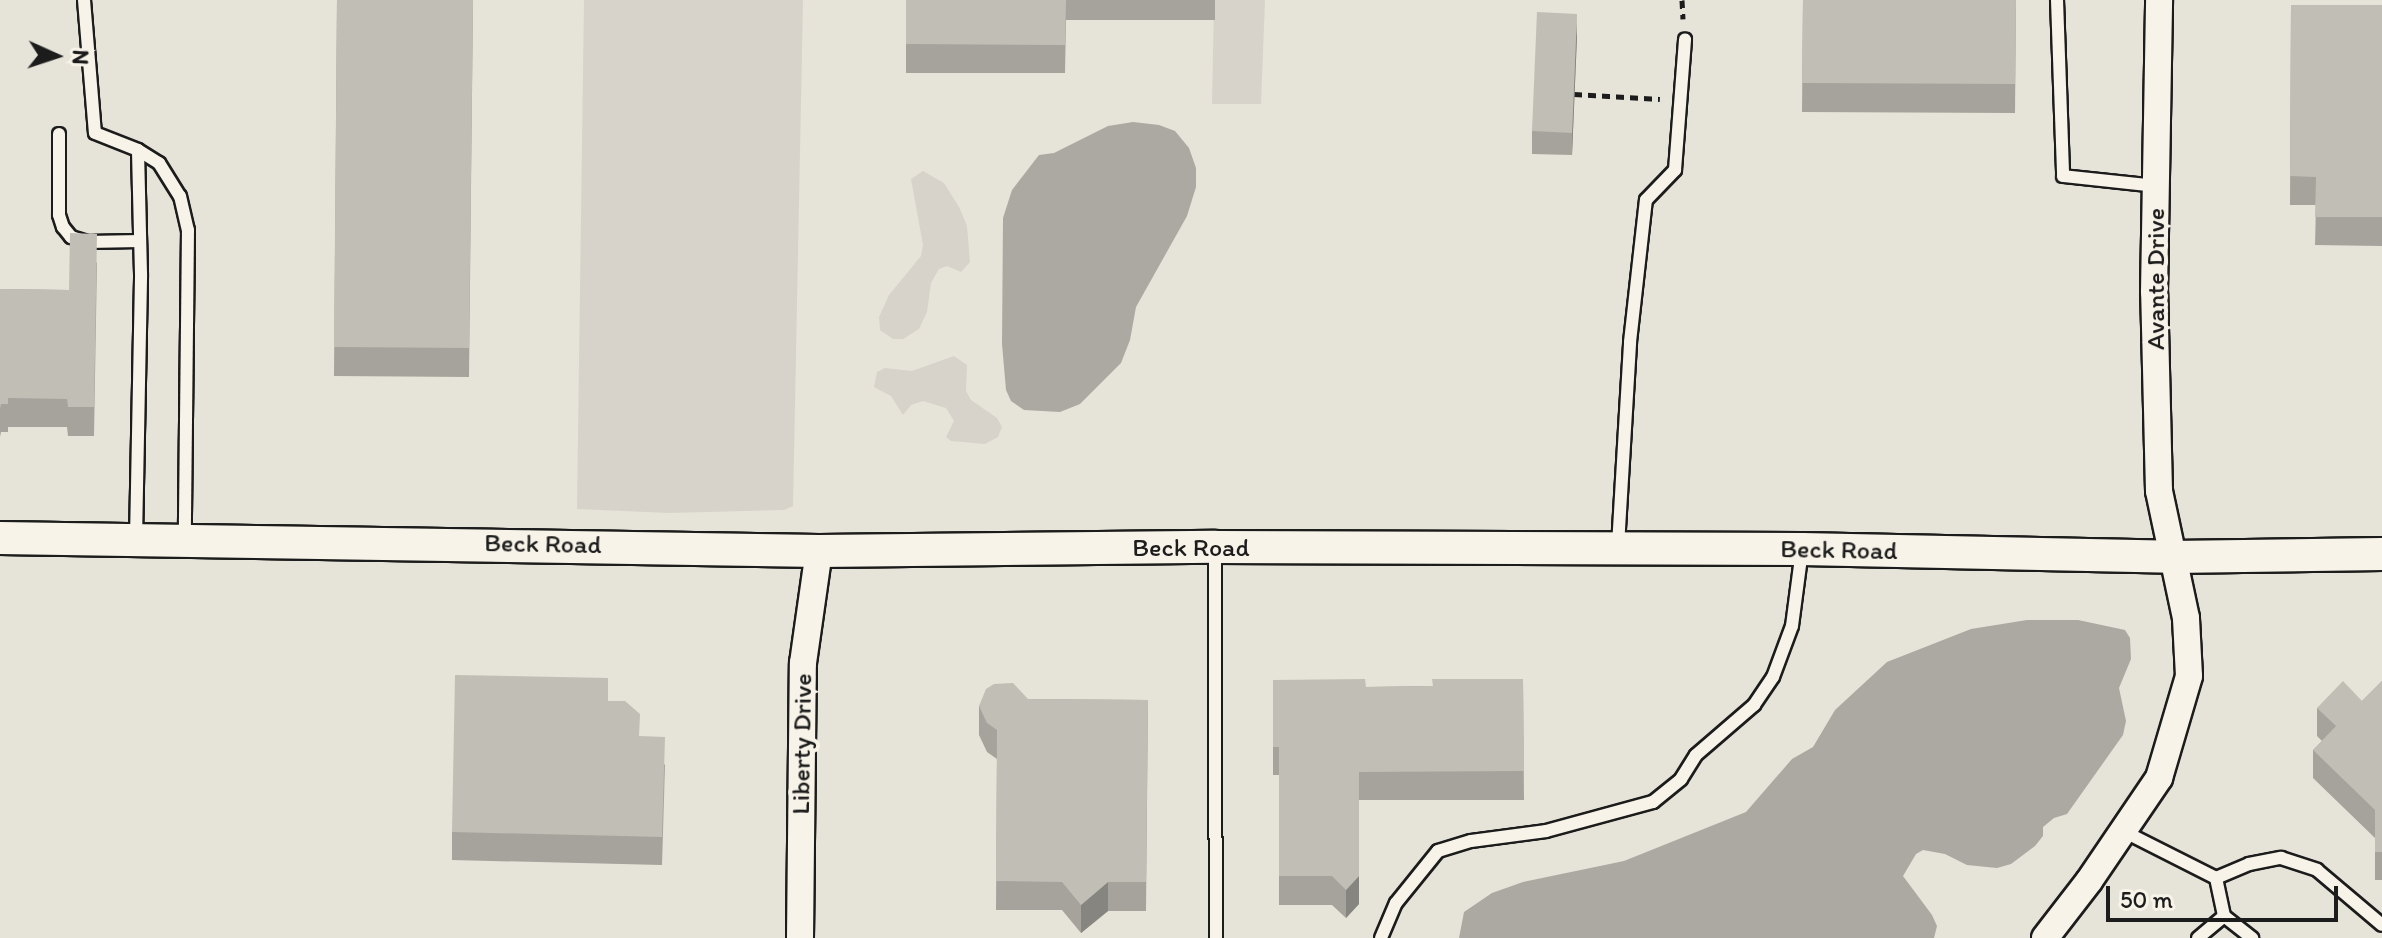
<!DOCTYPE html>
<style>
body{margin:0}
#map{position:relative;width:2382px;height:938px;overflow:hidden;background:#f7f3e8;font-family:Itim,sans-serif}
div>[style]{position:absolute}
.built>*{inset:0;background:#e6e3d9}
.green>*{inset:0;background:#d7d3cb}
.water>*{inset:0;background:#aca9a2}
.path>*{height:5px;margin-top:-2.5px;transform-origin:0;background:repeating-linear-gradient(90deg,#1c1c1c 0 8px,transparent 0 14px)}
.roads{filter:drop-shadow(2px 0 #1c1c1c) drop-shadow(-2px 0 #1c1c1c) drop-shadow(0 2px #1c1c1c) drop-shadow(0 -2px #1c1c1c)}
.service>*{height:12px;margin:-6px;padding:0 6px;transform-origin:6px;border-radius:6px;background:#f7f3e8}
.minor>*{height:26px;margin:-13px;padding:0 13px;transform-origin:13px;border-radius:13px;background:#f7f3e8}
.tertiary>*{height:32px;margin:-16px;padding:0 16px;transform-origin:16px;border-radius:16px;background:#f7f3e8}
.wall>*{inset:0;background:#a5a39c}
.shaded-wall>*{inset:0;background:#86857f}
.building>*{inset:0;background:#c0beb5}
span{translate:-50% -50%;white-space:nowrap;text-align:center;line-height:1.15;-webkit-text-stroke:8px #f7f3e8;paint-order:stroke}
.street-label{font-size:26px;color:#1c1c1c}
.north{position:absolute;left:16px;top:16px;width:80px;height:80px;-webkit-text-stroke:6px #f7f3e8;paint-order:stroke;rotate:93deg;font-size:22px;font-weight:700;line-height:32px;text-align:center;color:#1c1c1c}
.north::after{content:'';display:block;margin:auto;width:28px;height:36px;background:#1c1c1c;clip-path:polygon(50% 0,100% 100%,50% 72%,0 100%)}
.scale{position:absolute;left:2106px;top:886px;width:232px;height:36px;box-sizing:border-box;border:4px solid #1c1c1c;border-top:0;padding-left:10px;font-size:24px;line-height:28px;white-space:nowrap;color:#1c1c1c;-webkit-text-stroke:6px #f7f3e8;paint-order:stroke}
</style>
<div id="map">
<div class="built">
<i style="clip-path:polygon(0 0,2382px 0,2382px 938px,0 938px)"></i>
</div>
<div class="green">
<i style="clip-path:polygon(584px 0,803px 0,793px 506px,784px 510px,669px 513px,577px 509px)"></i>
<i style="clip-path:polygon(1214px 0,1265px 0,1261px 104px,1212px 104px)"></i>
<i style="clip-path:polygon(923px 171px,944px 183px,959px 207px,967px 226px,970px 262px,961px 272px,947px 266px,939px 269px,931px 283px,927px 312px,919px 329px,903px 339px,893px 339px,880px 330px,879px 317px,889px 295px,921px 256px,923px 245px,911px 179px)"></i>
<i style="clip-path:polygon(954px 356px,967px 365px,966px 391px,971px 400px,997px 418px,1002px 427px,998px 437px,985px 444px,951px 441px,946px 437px,954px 421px,946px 408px,923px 401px,911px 405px,903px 415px,891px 396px,874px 387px,877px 372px,885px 368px,912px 371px)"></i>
</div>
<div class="water">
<i style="clip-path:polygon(1133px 122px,1159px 125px,1175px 131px,1189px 148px,1196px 168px,1196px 187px,1187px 216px,1136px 307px,1130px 340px,1121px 363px,1080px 404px,1060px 412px,1024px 410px,1011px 401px,1006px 390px,1002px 344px,1003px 218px,1012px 190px,1039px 155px,1054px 153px,1108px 126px)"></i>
<i style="clip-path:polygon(2027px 620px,2078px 620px,2125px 630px,2130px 638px,2131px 659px,2119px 688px,2126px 721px,2123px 735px,2067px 814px,2054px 818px,2043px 827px,2043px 836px,2035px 846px,2011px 864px,1997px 868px,1967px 865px,1945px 854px,1923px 850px,1916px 854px,1903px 876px,1932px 915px,1937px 926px,1934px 938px,1459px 938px,1464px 912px,1492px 893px,1523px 882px,1624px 861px,1746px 812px,1792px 759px,1813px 747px,1835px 710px,1887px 662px,1971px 629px)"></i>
</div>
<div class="path">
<i style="left:1682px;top:0;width:19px;rotate:87deg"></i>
<i style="left:1574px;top:94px;width:86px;rotate:3.3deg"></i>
</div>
<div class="roads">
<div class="service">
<i style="left:84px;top:0;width:133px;rotate:85.3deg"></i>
<i style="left:95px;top:133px;width:46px;rotate:21.6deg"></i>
<i style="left:138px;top:150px;width:25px;rotate:32deg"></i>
<i style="left:159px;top:163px;width:39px;rotate:58deg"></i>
<i style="left:180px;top:196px;width:35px;rotate:77deg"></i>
<i style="left:188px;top:230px;width:309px;rotate:90.6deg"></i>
<i style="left:2057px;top:0;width:176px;rotate:88deg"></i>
<i style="left:2063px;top:176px;width:95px;rotate:6.1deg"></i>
<i style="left:59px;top:134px;width:81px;rotate:90deg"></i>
<i style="left:59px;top:215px;width:13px;rotate:72deg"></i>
<i style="left:63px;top:227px;width:13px;rotate:51deg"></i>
<i style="left:71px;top:237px;width:17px;rotate:17deg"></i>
<i style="left:87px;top:242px;width:53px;rotate:-1.1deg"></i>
<i style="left:136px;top:539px;width:265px;rotate:-88.9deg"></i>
<i style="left:141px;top:274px;width:124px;rotate:-91.4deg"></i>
<i style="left:1618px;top:546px;width:204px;rotate:-86.6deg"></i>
<i style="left:1630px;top:342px;width:143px;rotate:-83.6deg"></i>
<i style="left:1646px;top:200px;width:42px;rotate:-46deg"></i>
<i style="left:1675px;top:170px;width:131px;rotate:-85.6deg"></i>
<i style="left:1215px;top:547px;width:391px;rotate:89.9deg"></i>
<i style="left:2123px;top:831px;width:104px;rotate:26.8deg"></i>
<i style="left:2216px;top:878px;width:36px;rotate:-23deg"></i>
<i style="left:2249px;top:864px;width:33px;rotate:-11deg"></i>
<i style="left:2281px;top:858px;width:38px;rotate:18deg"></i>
<i style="left:2317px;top:870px;width:85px;rotate:40.2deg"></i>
<i style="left:2216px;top:878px;width:39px;rotate:78deg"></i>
<i style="left:2224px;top:916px;width:36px;rotate:38deg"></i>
<i style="left:1381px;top:938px;width:38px;rotate:-67deg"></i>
<i style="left:1396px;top:903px;width:67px;rotate:-51.1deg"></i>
<i style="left:1438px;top:851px;width:34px;rotate:-17deg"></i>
<i style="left:1471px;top:841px;width:76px;rotate:-7.6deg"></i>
<i style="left:1546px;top:831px;width:111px;rotate:-15.2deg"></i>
<i style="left:1653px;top:802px;width:36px;rotate:-39deg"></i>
<i style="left:1681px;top:779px;width:28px;rotate:-58deg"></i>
<i style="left:1696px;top:755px;width:77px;rotate:-40.8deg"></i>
<i style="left:1754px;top:705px;width:34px;rotate:-56deg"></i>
<i style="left:1773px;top:677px;width:54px;rotate:-69.6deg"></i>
<i style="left:1792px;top:626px;width:77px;rotate:-82.5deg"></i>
<i style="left:2198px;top:938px;width:34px;rotate:-40deg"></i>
</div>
<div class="minor">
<i style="left:800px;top:938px;width:275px;rotate:-89.4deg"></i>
<i style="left:803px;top:663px;width:113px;rotate:-81.9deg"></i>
<i style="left:2045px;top:938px;width:72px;rotate:-52.3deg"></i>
<i style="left:2089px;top:881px;width:125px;rotate:-55.8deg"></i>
<i style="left:2159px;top:778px;width:106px;rotate:-73.6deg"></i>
<i style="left:2189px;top:676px;width:58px;rotate:-93deg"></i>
<i style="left:2186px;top:618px;width:130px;rotate:-102deg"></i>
<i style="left:2159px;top:491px;width:199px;rotate:-91.4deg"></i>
<i style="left:2154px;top:292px;width:292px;rotate:-89deg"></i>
</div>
<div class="tertiary">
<i style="left:0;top:538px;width:819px;rotate:0.91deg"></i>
<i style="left:819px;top:551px;width:396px;rotate:-0.6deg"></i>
<i style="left:1215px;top:547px;width:587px;rotate:0.2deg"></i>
<i style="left:1802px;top:549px;width:370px;rotate:1.2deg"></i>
<i style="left:2172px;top:557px;width:210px;rotate:-0.8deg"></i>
</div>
</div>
<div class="wall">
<i style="clip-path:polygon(337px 0,473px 0,469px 377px,334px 376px)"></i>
<i style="clip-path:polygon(906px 0,1215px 0,1215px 20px,1066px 20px,1065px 73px,906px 73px)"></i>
<i style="clip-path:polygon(1803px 0,2016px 0,2015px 113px,1802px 112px)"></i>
<i style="clip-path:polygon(2291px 5px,2382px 5px,2382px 246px,2315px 245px,2316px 205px,2290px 205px)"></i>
<i style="clip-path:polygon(1577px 36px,1572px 155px,1532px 154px,1532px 131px)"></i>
<i style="clip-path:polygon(97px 262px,94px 436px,68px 436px,67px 427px,8px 427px,8px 432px,1px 432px,0 437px,0 289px,69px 290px)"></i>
<i style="clip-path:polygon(1523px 679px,1524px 800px,1359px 800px,1359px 904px,1346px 918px,1332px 905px,1279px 905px,1279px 775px,1273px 775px,1273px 680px,1366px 687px,1432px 686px)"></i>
<i style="clip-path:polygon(2382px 681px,2382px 880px,2375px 880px,2375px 838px,2313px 778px,2313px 750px,2322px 741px,2317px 736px,2317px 708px,2362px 701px)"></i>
<i style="clip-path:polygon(1028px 699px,1148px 700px,1146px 911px,1108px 911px,1081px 933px,1062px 910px,996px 910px,997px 759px,987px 752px,979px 735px,979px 706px)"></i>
<i style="clip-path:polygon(608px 701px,665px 765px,662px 865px,452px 860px,452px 832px)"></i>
</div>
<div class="shaded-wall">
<i style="clip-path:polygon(1577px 14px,1577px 36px,1572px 155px,1572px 133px)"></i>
<i style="clip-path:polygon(1359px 876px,1359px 904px,1346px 918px,1346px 890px)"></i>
<i style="clip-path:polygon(1108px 882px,1108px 911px,1081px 933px,1081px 905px)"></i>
</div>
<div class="building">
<i style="clip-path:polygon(337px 0,473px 0,469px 348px,334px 347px)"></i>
<i style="clip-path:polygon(906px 0,1066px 0,1065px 45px,906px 44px)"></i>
<i style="clip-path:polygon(1803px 0,2016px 0,2015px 84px,1802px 83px)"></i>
<i style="clip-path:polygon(2291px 5px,2382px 5px,2382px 217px,2315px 217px,2316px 177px,2290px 176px)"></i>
<i style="clip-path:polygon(1537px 12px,1577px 14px,1572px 133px,1532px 131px)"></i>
<i style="clip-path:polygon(70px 233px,97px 234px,94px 407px,68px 407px,67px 399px,8px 398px,8px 404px,1px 404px,0 409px,0 289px,69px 290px)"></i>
<i style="clip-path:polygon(455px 675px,608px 678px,608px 701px,625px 701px,640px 714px,639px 736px,665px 737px,662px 837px,452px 832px)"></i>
<i style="clip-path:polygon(1365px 679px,1366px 687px,1433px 686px,1432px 679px,1523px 679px,1524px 771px,1359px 772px,1359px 876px,1346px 890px,1332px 876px,1279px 876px,1279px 747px,1273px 747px,1273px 680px)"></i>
<i style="clip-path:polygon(2343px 681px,2362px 701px,2382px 681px,2382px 852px,2375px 852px,2375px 810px,2313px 750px,2336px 726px,2317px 708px)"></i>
<i style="clip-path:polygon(1013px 683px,1028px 699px,1148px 700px,1146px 882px,1108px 882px,1081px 905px,1062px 882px,996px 881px,997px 730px,987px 723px,979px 706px,986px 689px,994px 684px)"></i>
</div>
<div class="street-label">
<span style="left:2156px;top:279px;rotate:-90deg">Avante Drive</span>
<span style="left:543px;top:544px;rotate:1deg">Beck Road</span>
<span style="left:1191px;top:548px">Beck Road</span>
<span style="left:1839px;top:550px;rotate:1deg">Beck Road</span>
<span style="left:802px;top:744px;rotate:-89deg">Liberty Drive</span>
</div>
<div class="north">N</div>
<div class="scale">50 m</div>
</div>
